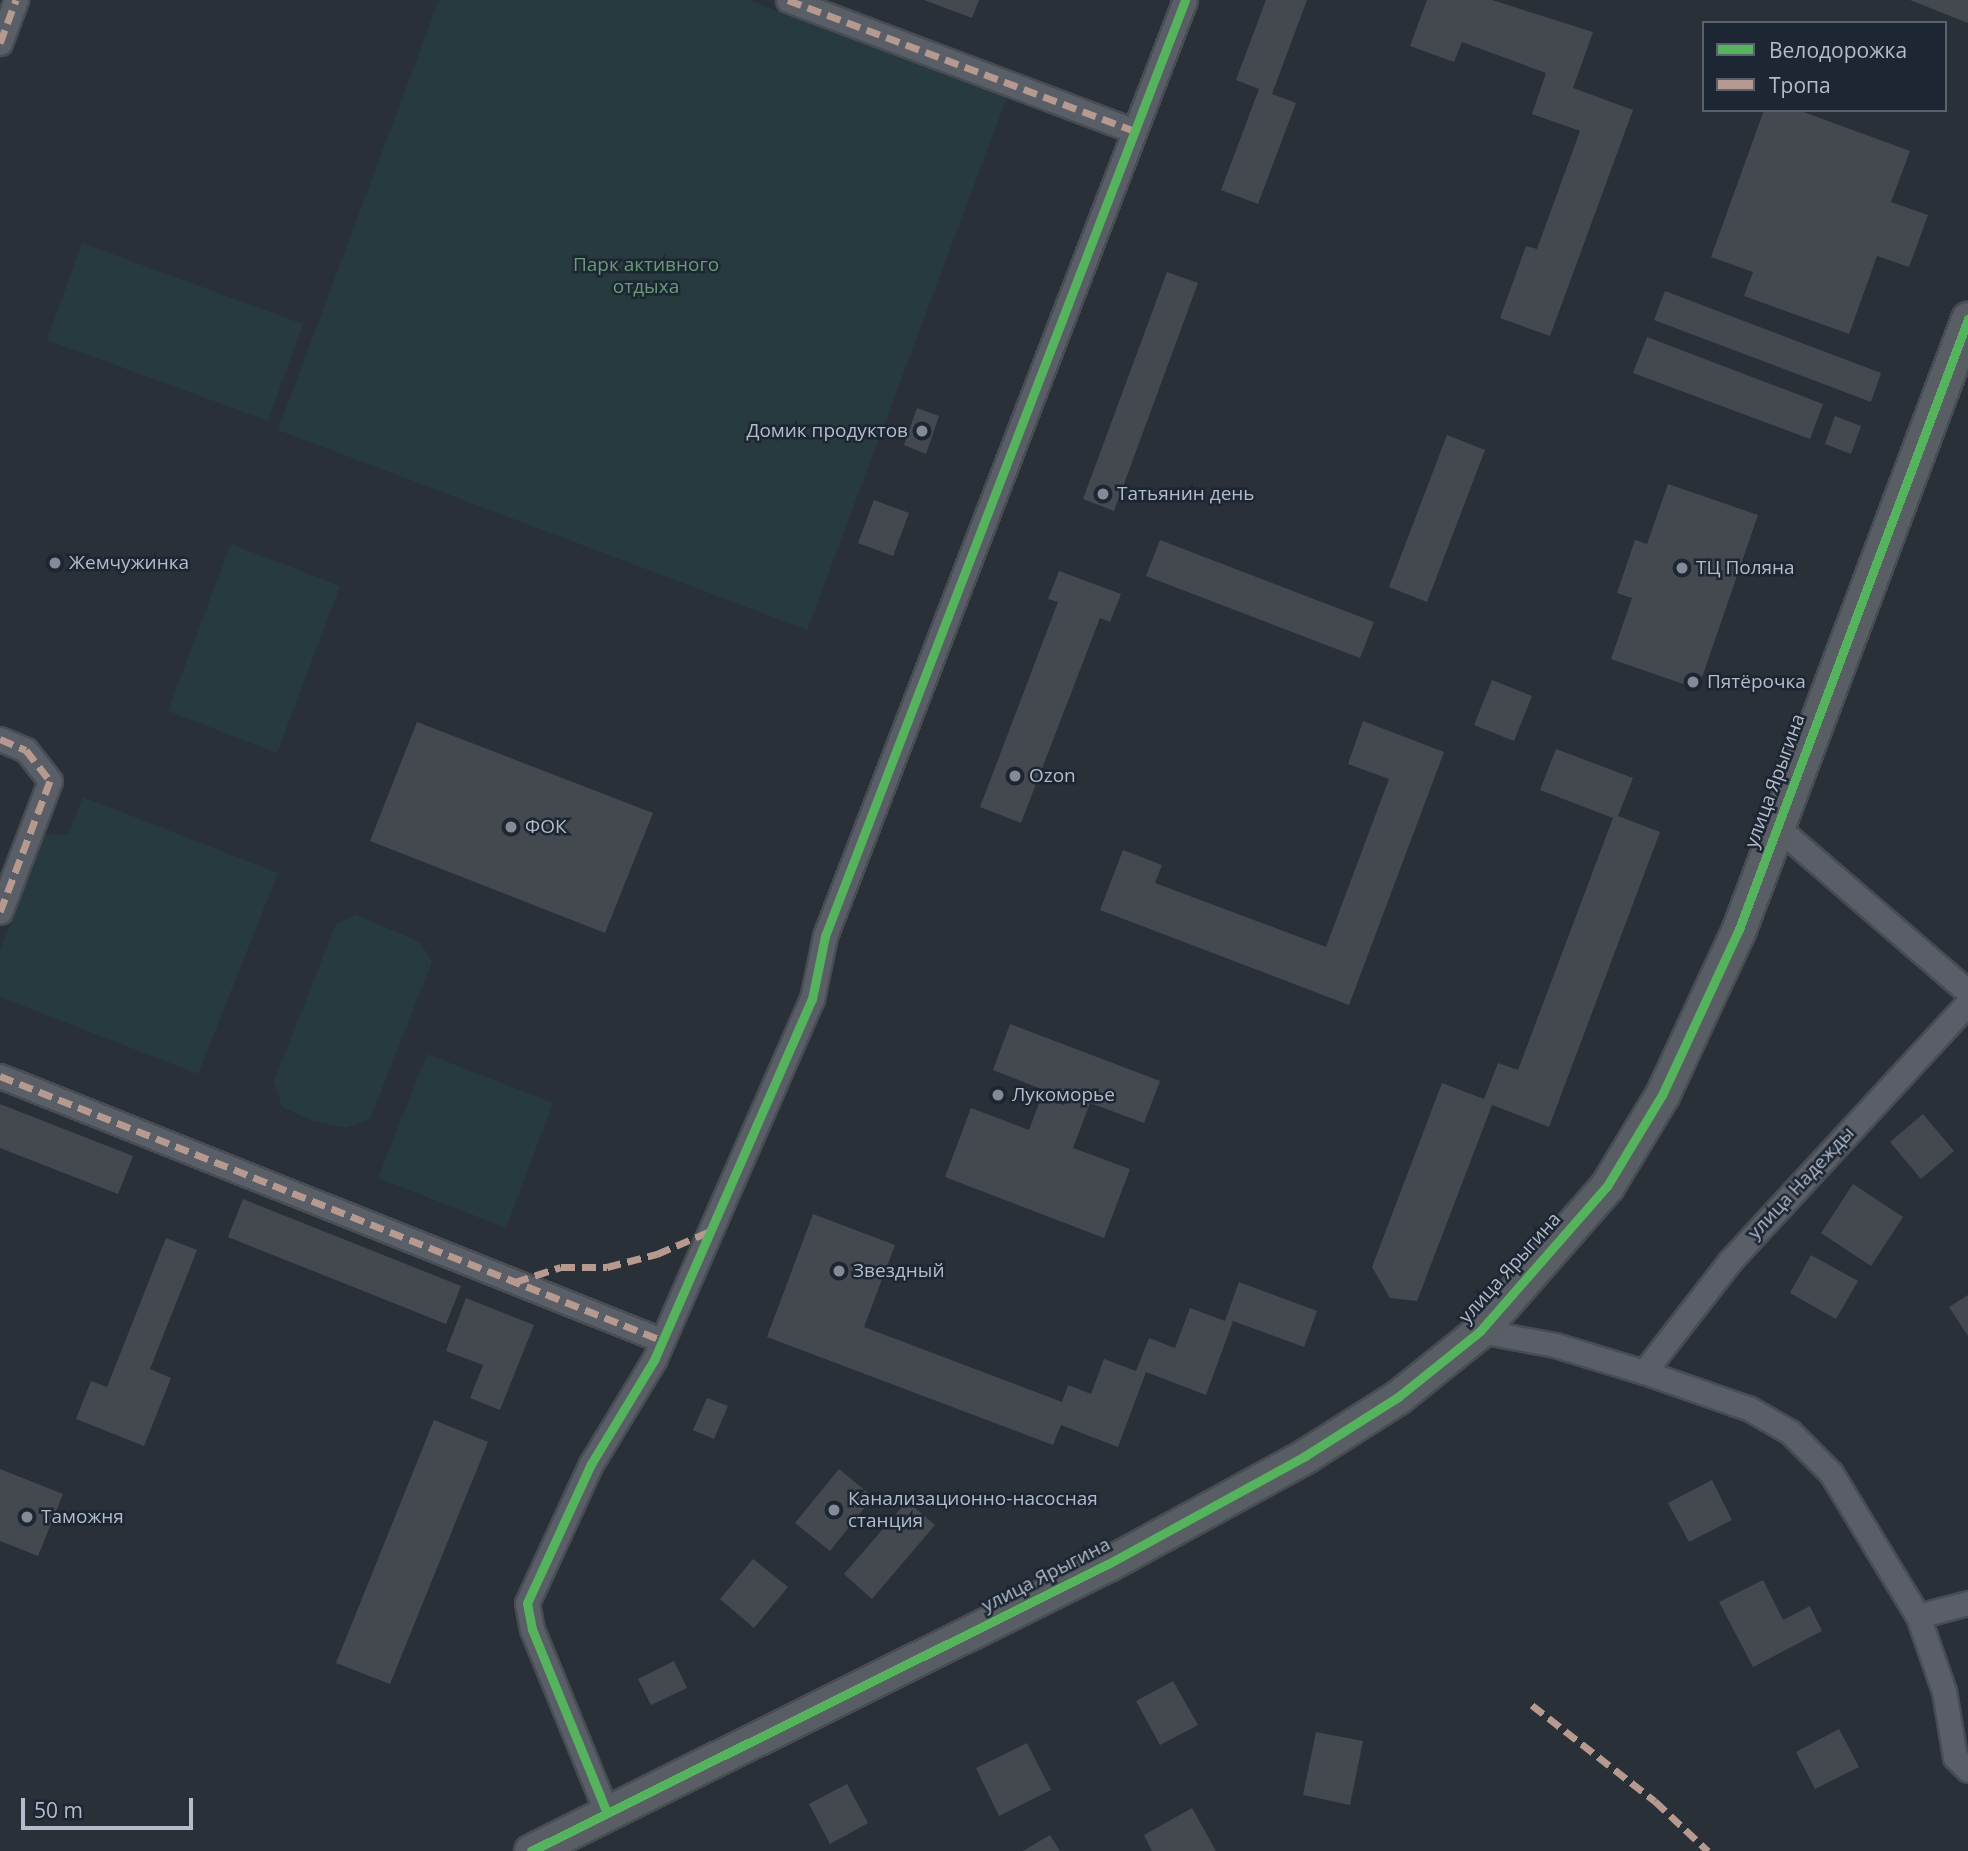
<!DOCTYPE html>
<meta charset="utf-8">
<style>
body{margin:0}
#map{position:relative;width:1968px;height:1851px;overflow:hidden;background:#2a3038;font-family:"Open Sans",sans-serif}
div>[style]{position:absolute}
.green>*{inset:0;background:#273a3e}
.building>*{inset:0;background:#444950}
.roads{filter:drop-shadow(2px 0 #484c53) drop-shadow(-2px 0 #484c53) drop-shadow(0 2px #484c53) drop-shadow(0 -2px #484c53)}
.street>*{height:23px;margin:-11.5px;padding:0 11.5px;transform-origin:11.5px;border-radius:11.5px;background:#5a5e66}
.secondary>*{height:33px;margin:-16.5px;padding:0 16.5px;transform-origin:16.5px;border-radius:16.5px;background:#595d64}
.quiet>*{height:7px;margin-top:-3.5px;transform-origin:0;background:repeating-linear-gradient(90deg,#b69a8f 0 14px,transparent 0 21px)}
.cycleway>*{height:9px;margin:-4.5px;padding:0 4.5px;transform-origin:4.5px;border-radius:4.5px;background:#56b35d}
.dots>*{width:19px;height:19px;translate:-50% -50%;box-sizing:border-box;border:4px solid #1d2633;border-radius:50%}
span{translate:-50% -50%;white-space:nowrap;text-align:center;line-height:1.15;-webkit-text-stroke:5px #1d2633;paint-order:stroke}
.park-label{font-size:19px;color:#6b9a76}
.poi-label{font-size:19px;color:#b4bcc9}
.right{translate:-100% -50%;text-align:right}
.left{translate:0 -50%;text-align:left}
.street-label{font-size:19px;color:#b4bcc9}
.legend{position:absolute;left:1702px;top:21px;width:245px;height:91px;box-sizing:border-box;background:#1d2633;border:2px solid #59626f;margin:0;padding:9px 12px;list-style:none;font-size:21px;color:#b4bcc9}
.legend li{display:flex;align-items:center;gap:14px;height:35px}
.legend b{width:35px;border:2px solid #59626f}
.scale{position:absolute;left:21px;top:1798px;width:172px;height:32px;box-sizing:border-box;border:4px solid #b4bcc9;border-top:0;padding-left:9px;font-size:21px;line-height:24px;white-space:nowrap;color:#b4bcc9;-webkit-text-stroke:5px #1d2633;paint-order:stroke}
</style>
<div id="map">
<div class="green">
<i style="clip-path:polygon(439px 0,749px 0,1007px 97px,807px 630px,278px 430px)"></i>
<i style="clip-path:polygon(82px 243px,303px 324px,268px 421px,47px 340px)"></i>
<i style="clip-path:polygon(231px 544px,340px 586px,277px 753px,168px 711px)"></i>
<i style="clip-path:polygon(83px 797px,278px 873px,198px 1074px,0 997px,0 950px,44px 834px,68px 835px)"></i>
<i style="clip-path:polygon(356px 915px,420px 942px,432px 962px,370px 1119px,346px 1128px,313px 1121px,282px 1107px,274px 1081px,336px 924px)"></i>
<i style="clip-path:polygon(427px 1054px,553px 1103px,506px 1228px,378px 1178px)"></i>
</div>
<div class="building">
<i style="clip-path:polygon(924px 0,979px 0,972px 18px)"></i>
<i style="clip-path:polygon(1266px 0,1307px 0,1272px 94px,1296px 103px,1258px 204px,1221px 190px,1259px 89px,1236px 80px)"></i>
<i style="clip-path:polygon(1427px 0,1492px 0,1593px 32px,1573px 88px,1633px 110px,1550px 336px,1500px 318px,1526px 246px,1537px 249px,1580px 131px,1532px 114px,1546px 73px,1462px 42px,1454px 62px,1410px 46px)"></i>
<i style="clip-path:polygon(1910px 0,1968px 0,1968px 23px)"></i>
<i style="clip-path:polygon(1764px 110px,1798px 110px,1910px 151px,1891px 202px,1928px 215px,1909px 267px,1877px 256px,1849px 334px,1744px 296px,1753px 272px,1711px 257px)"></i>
<i style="clip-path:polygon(1167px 272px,1198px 283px,1114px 511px,1083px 499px)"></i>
<i style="clip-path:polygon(1665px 291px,1881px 373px,1871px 402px,1654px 320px)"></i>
<i style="clip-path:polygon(1647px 337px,1823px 404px,1810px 439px,1633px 373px)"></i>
<i style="clip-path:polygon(917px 408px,939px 416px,926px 454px,904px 445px)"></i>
<i style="clip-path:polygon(1835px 416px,1861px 426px,1851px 454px,1825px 444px)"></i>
<i style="clip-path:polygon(1447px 435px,1485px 450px,1427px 602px,1389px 587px)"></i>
<i style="clip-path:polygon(1668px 484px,1758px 515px,1698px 689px,1611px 659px,1632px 598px,1617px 593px,1635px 540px,1647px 544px)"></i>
<i style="clip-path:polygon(874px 500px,909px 513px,893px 556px,858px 543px)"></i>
<i style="clip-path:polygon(1160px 540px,1374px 622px,1360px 658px,1146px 576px)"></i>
<i style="clip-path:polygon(1059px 571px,1121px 594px,1110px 622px,1100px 618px,1021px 823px,980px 807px,1058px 602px,1048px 599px)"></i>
<i style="clip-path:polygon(1492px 680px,1532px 696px,1514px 741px,1474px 725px)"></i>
<i style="clip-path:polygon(1363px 721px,1444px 752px,1349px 1005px,1100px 910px,1123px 850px,1162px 865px,1155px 883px,1326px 947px,1389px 779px,1348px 764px)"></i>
<i style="clip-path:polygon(417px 722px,653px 813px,605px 933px,370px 841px)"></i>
<i style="clip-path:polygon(1556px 749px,1633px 778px,1618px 816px,1660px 832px,1549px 1127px,1492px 1105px,1417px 1301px,1390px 1298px,1372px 1267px,1442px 1083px,1484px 1099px,1498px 1063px,1518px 1070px,1613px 818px,1540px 790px)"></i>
<i style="clip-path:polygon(1010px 1024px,1160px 1081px,1144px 1123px,1090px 1103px,1073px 1148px,1130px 1169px,1104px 1238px,945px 1177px,971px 1108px,1029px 1130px,1044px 1090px,993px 1070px)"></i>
<i style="clip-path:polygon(0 1104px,133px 1156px,118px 1194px,0 1148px)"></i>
<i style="clip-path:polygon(1923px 1114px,1954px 1151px,1921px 1179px,1890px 1142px)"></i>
<i style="clip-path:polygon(1853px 1184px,1903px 1217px,1871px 1266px,1821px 1233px)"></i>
<i style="clip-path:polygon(243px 1199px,461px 1286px,446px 1324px,228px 1237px)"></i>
<i style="clip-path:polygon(813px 1214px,895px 1245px,864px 1327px,1062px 1402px,1068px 1385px,1091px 1394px,1104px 1359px,1136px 1371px,1149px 1338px,1175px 1348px,1190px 1308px,1225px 1321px,1239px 1282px,1317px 1311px,1304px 1347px,1233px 1321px,1206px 1395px,1146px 1372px,1118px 1447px,1061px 1425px,1053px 1445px,767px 1337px)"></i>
<i style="clip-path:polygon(166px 1238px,197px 1250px,150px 1369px,171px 1378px,144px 1446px,76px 1419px,91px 1381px,107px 1387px)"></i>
<i style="clip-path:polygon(1811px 1255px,1858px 1281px,1836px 1319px,1790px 1293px)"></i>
<i style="clip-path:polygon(1968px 1295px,1968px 1336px,1949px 1307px)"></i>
<i style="clip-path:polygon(466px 1298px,534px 1325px,500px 1410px,470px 1398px,483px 1365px,446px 1351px)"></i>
<i style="clip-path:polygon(707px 1398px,728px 1406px,714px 1439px,693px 1430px)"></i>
<i style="clip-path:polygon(434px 1420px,488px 1442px,390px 1684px,336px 1663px)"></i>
<i style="clip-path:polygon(0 1469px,63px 1494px,38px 1556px,0 1541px)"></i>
<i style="clip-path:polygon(839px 1469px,873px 1497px,830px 1551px,795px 1523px)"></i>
<i style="clip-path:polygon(1712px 1480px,1732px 1520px,1689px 1542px,1668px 1503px)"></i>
<i style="clip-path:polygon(907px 1501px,935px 1525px,872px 1599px,844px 1574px)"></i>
<i style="clip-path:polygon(753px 1559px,788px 1587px,754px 1628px,720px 1599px)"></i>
<i style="clip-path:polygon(1763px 1580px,1783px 1620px,1810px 1606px,1822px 1631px,1753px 1667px,1719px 1602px)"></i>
<i style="clip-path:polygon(674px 1661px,687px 1688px,651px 1705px,638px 1679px)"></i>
<i style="clip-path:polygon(1173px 1681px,1198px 1725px,1160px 1745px,1136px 1701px)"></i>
<i style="clip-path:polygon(1839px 1729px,1859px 1767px,1815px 1789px,1796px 1752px)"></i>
<i style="clip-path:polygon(1316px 1732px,1363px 1741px,1350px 1805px,1303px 1795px)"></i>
<i style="clip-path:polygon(1027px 1743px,1051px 1790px,999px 1816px,976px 1768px)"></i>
<i style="clip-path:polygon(847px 1784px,868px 1823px,830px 1844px,809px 1804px)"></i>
<i style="clip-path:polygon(1192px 1808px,1216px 1851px,1152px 1851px,1144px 1835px)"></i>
<i style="clip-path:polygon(1050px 1835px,1060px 1851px,1023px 1851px)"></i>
</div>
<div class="roads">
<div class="street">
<i style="left:788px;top:0;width:368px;rotate:20.7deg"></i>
<i style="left:0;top:43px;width:46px;rotate:-69.6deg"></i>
<i style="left:0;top:739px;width:28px;rotate:23deg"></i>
<i style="left:26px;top:750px;width:39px;rotate:52deg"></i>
<i style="left:50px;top:781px;width:140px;rotate:110.9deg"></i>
<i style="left:1777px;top:827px;width:252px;rotate:40.8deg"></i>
<i style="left:0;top:1076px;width:712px;rotate:21.77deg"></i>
<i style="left:1480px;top:1331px;width:76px;rotate:10.6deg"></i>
<i style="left:1555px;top:1345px;width:93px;rotate:16.9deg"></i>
<i style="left:1644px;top:1372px;width:112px;rotate:19.2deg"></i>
<i style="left:1750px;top:1409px;width:46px;rotate:29.9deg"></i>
<i style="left:1790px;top:1432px;width:58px;rotate:45deg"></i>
<i style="left:1831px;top:1473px;width:167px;rotate:58.7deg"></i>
<i style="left:1918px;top:1616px;width:79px;rotate:70.9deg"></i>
<i style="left:1944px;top:1691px;width:67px;rotate:80.5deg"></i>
<i style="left:1955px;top:1757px;width:18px;rotate:45deg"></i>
<i style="left:1644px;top:1372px;width:140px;rotate:-52.2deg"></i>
<i style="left:1730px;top:1261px;width:351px;rotate:-47.3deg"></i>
<i style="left:1918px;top:1616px;width:52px;rotate:-14.6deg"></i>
<i style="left:607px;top:1813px;width:199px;rotate:-112.2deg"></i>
<i style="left:532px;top:1629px;width:26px;rotate:-101deg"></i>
<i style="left:527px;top:1603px;width:153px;rotate:-65.3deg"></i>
<i style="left:591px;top:1464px;width:122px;rotate:-58.8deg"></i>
<i style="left:654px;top:1360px;width:394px;rotate:-66.4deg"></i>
<i style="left:812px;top:999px;width:64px;rotate:-78.3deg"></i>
<i style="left:825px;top:936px;width:1003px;rotate:-68.96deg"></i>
</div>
<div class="secondary">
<i style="left:531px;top:1851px;width:644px;rotate:-26.45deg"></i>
<i style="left:1108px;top:1564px;width:225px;rotate:-28.7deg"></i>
<i style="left:1305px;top:1456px;width:110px;rotate:-32.4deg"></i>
<i style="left:1398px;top:1397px;width:105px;rotate:-38.8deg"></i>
<i style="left:1480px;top:1331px;width:193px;rotate:-48.8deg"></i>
<i style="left:1607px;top:1186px;width:106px;rotate:-58.9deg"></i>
<i style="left:1662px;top:1095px;width:183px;rotate:-65.1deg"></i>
<i style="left:1739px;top:929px;width:652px;rotate:-69.42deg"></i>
</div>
</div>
<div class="quiet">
<i style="left:788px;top:0;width:368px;rotate:20.7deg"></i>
<i style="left:0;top:43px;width:46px;rotate:-69.6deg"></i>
<i style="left:0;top:739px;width:28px;rotate:23deg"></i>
<i style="left:26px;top:750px;width:39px;rotate:52deg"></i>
<i style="left:50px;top:781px;width:140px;rotate:110.9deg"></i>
<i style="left:0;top:1076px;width:712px;rotate:21.77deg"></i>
<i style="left:515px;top:1282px;width:48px;rotate:-18.1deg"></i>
<i style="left:561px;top:1267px;width:46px"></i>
<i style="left:607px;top:1267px;width:52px;rotate:-14.6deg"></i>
<i style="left:657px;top:1254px;width:56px;rotate:-23.3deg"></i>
<i style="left:1532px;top:1705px;width:156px;rotate:38deg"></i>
<i style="left:1655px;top:1801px;width:73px;rotate:43.3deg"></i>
</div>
<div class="cycleway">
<i style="left:607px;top:1813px;width:199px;rotate:-112.2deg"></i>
<i style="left:532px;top:1629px;width:26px;rotate:-101deg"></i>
<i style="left:527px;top:1603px;width:153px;rotate:-65.3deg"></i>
<i style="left:591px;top:1464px;width:122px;rotate:-58.8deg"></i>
<i style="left:654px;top:1360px;width:394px;rotate:-66.4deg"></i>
<i style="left:812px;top:999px;width:64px;rotate:-78.3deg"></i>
<i style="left:825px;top:936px;width:1003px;rotate:-68.96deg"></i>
<i style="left:531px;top:1851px;width:644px;rotate:-26.45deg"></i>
<i style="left:1108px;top:1564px;width:225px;rotate:-28.7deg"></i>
<i style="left:1305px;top:1456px;width:110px;rotate:-32.4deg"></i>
<i style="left:1398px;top:1397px;width:105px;rotate:-38.8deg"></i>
<i style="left:1480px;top:1331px;width:193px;rotate:-48.8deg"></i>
<i style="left:1607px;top:1186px;width:106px;rotate:-58.9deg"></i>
<i style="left:1662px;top:1095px;width:183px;rotate:-65.1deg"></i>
<i style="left:1739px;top:929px;width:652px;rotate:-69.42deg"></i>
</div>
<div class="dots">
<i style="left:922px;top:431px;background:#848b96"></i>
<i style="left:1103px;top:494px;background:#848b96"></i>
<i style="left:55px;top:563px;background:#848b96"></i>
<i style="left:1682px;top:568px;background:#848b96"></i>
<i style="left:1693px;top:682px;background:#848b96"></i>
<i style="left:1015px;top:776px;background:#848b96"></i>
<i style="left:511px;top:827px;background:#848b96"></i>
<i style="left:998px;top:1095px;background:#848b96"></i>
<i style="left:839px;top:1271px;background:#848b96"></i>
<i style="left:834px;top:1510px;background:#848b96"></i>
<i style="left:27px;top:1517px;background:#848b96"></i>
</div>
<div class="park-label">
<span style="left:646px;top:276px">Парк активного<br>отдыха</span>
</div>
<div class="poi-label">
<span class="right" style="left:908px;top:431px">Домик продуктов</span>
<span class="left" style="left:1117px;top:494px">Татьянин день</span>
<span class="left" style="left:69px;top:563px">Жемчужинка</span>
<span class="left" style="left:1696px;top:568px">ТЦ Поляна</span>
<span class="left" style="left:1707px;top:682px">Пятёрочка</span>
<span class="left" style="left:1029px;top:776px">Ozon</span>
<span class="left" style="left:525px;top:827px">ФОК</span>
<span class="left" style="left:1012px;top:1095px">Лукоморье</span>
<span class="left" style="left:853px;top:1271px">Звездный</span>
<span class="left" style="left:848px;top:1510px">Канализационно-насосная<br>станция</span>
<span class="left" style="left:41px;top:1517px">Таможня</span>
</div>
<div class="street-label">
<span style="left:1775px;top:781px;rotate:-70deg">улица Ярыгина</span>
<span style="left:1801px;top:1183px;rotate:-47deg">улица Надежды</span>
<span style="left:1510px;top:1268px;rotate:-48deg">улица Ярыгина</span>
<span style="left:1046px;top:1575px;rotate:-27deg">улица Ярыгина</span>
</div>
<ul class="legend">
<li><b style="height:9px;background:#56b35d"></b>Велодорожка</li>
<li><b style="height:9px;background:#b69a8f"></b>Тропа</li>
</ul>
<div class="scale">50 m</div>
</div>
